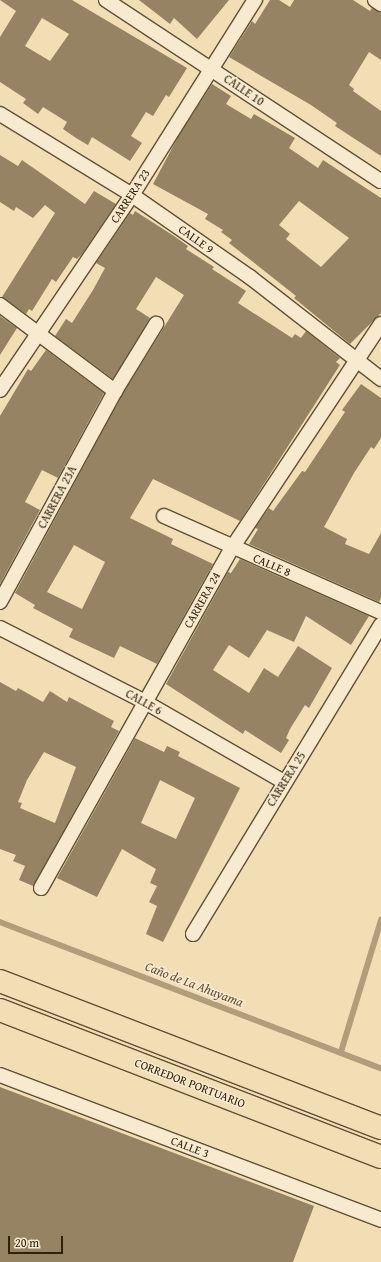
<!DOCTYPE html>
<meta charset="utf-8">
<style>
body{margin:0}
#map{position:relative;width:381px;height:1262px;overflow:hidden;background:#f2deb4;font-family:"Gentium Book Plus",serif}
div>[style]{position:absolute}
.stream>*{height:5.5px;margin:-2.75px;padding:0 2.75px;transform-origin:2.75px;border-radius:2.75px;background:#b09e7b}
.building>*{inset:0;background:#958363}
.roads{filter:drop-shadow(1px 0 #605035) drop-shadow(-1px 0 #605035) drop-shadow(0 1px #605035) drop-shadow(0 -1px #605035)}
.minor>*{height:14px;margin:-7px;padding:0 7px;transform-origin:7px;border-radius:7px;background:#f7eace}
.primary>*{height:22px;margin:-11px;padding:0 11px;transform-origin:11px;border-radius:11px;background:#f2deb4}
span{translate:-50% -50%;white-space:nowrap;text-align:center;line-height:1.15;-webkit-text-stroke:3px #f7eace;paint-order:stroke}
.street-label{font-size:12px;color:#30210b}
.water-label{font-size:13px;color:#5d4d32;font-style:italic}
.scale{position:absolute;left:8px;top:1236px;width:55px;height:18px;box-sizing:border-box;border:2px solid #30210b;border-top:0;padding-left:5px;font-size:12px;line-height:14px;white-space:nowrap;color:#30210b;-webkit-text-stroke:3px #f7eace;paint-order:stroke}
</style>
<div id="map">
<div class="stream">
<i style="left:0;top:922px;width:408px;rotate:21deg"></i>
<i style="left:341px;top:1052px;width:138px;rotate:-73.1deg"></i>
</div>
<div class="building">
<i style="clip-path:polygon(evenodd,0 0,72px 0,187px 68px,169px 97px,166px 95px,153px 116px,146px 112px,131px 136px,142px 143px,130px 161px,92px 137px,88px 145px,76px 138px,63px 129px,67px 122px,43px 107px,38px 114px,23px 103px,26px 99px,0 82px,0 37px,16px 11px,0 0,42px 18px,69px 34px,50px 61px,25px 46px,42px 18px)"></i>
<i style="clip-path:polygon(139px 0,229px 0,197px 39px,174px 18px,170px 24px)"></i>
<i style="clip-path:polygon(270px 0,279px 0,290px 7px,294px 0,353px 0,370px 11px,372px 8px,381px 12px,381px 60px,369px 52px,349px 85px,354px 89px,353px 91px,381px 111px,381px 156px,335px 126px,337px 123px,311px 105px,229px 57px,252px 21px,255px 24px)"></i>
<i style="clip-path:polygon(evenodd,212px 84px,231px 96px,226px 104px,251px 119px,254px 114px,295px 138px,289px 148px,318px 168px,323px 160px,381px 198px,381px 313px,350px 344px,294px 298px,296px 296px,229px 243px,232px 240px,221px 232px,223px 230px,205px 219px,208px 214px,153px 184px,178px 137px,212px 84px,299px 201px,349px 238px,321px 267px,286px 239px,290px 234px,279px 225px,299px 201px)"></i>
<i style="clip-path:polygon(0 155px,18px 166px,22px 160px,85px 204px,94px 191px,116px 204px,82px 254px,77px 259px,73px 257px,56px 282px,52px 279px,32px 311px,29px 309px,26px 314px,2px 297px,55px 213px,45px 205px,33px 218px,16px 207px,14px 211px,0 202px)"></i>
<i style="clip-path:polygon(evenodd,135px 211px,174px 236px,188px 246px,186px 249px,214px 267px,212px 269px,246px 291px,238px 303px,292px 338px,295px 334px,301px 338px,306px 331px,340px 358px,336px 362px,340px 365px,240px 521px,153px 479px,130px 518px,173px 539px,171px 544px,213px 564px,157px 664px,120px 646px,114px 658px,69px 637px,73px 629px,33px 608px,35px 605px,15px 593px,122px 395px,184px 295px,156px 277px,136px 309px,150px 318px,113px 379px,55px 336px,66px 319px,72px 323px,93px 290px,105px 268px,96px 263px,130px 213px,133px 215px,135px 211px,74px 545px,105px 562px,82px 609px,47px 592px,74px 545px)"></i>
<i style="clip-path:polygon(0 316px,17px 328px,0 355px)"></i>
<i style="clip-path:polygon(46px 350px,104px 393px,58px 478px,42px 470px,25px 502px,40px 510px,0 584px,0 416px,28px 369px,31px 371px)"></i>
<i style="clip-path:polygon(361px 384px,381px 398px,381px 438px,374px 449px,371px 447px,354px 473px,324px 527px,347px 539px,345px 544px,369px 554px,381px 533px,381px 598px,379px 602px,249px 544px,258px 529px,255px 528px,269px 508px,273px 511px,302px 471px,305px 472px,345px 412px,342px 410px)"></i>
<i style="clip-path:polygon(240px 559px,369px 616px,351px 645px,306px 616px,294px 642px,267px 630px,249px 658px,229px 645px,213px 670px,249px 693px,264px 668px,278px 677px,298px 646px,332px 668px,309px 708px,305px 705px,290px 729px,286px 738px,289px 740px,281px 753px,245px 730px,243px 734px,166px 684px,228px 572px,231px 573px)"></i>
<i style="clip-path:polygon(evenodd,0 682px,16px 691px,18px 688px,43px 702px,50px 691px,67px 702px,69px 697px,114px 721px,111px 727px,119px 731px,33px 886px,19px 880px,25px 866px,13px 861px,16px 855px,0 849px,0 682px,44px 752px,76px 767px,55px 823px,20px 808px,22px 803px,18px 802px,27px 780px,44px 752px)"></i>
<i style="clip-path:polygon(evenodd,135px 738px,164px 752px,167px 746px,180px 752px,178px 756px,240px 788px,163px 942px,146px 934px,157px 906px,149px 902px,157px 886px,150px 883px,156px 869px,122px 849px,97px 897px,57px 878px,135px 738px,160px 780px,195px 798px,176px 839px,141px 823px,160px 780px)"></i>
<i style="clip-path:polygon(0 1087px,314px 1206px,293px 1262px,0 1262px)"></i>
</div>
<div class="roads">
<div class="minor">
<i style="left:106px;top:0;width:329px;rotate:33.4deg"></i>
<i style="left:375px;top:0;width:7px;rotate:34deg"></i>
<i style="left:0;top:114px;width:155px;rotate:31.5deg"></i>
<i style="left:132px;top:195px;width:144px;rotate:34.8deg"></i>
<i style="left:250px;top:277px;width:166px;rotate:37.9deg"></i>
<i style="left:0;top:305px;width:144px;rotate:36.8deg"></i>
<i style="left:0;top:390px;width:235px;rotate:-55.9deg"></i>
<i style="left:132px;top:195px;width:231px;rotate:-57.8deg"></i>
<i style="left:164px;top:516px;width:237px;rotate:23.9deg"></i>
<i style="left:0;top:602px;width:240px;rotate:-61.4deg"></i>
<i style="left:115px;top:391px;width:79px;rotate:-58.5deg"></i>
<i style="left:0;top:628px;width:163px;rotate:27deg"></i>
<i style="left:145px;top:702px;width:160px;rotate:29.9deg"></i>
<i style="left:41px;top:888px;width:390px;rotate:-60.7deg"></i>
<i style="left:232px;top:548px;width:269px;rotate:-56.4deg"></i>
<i style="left:193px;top:934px;width:362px;rotate:-58.7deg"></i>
<i style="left:0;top:1075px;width:408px;rotate:20.8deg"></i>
</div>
<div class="primary">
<i style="left:0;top:981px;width:408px;rotate:21.1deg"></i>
<i style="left:0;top:1010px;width:408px;rotate:21.1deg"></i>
</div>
</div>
<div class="street-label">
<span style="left:244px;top:90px;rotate:34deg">CALLE 10</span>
<span style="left:130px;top:196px;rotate:-57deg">CARRERA 23</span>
<span style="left:196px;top:239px;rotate:35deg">CALLE 9</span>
<span style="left:57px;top:497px;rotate:-62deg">CARRERA 23A</span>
<span style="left:272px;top:565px;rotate:23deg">CALLE 8</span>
<span style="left:202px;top:600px;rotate:-61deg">CARRERA 24</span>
<span style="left:144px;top:702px;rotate:29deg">CALLE 6</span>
<span style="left:286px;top:779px;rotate:-58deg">CARRERA 25</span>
<span style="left:190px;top:1083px;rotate:21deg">CORREDOR PORTUARIO</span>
<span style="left:190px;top:1147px;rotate:21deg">CALLE 3</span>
</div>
<div class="water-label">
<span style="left:194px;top:985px;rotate:21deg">Caño de La Ahuyama</span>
</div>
<div class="scale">20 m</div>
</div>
